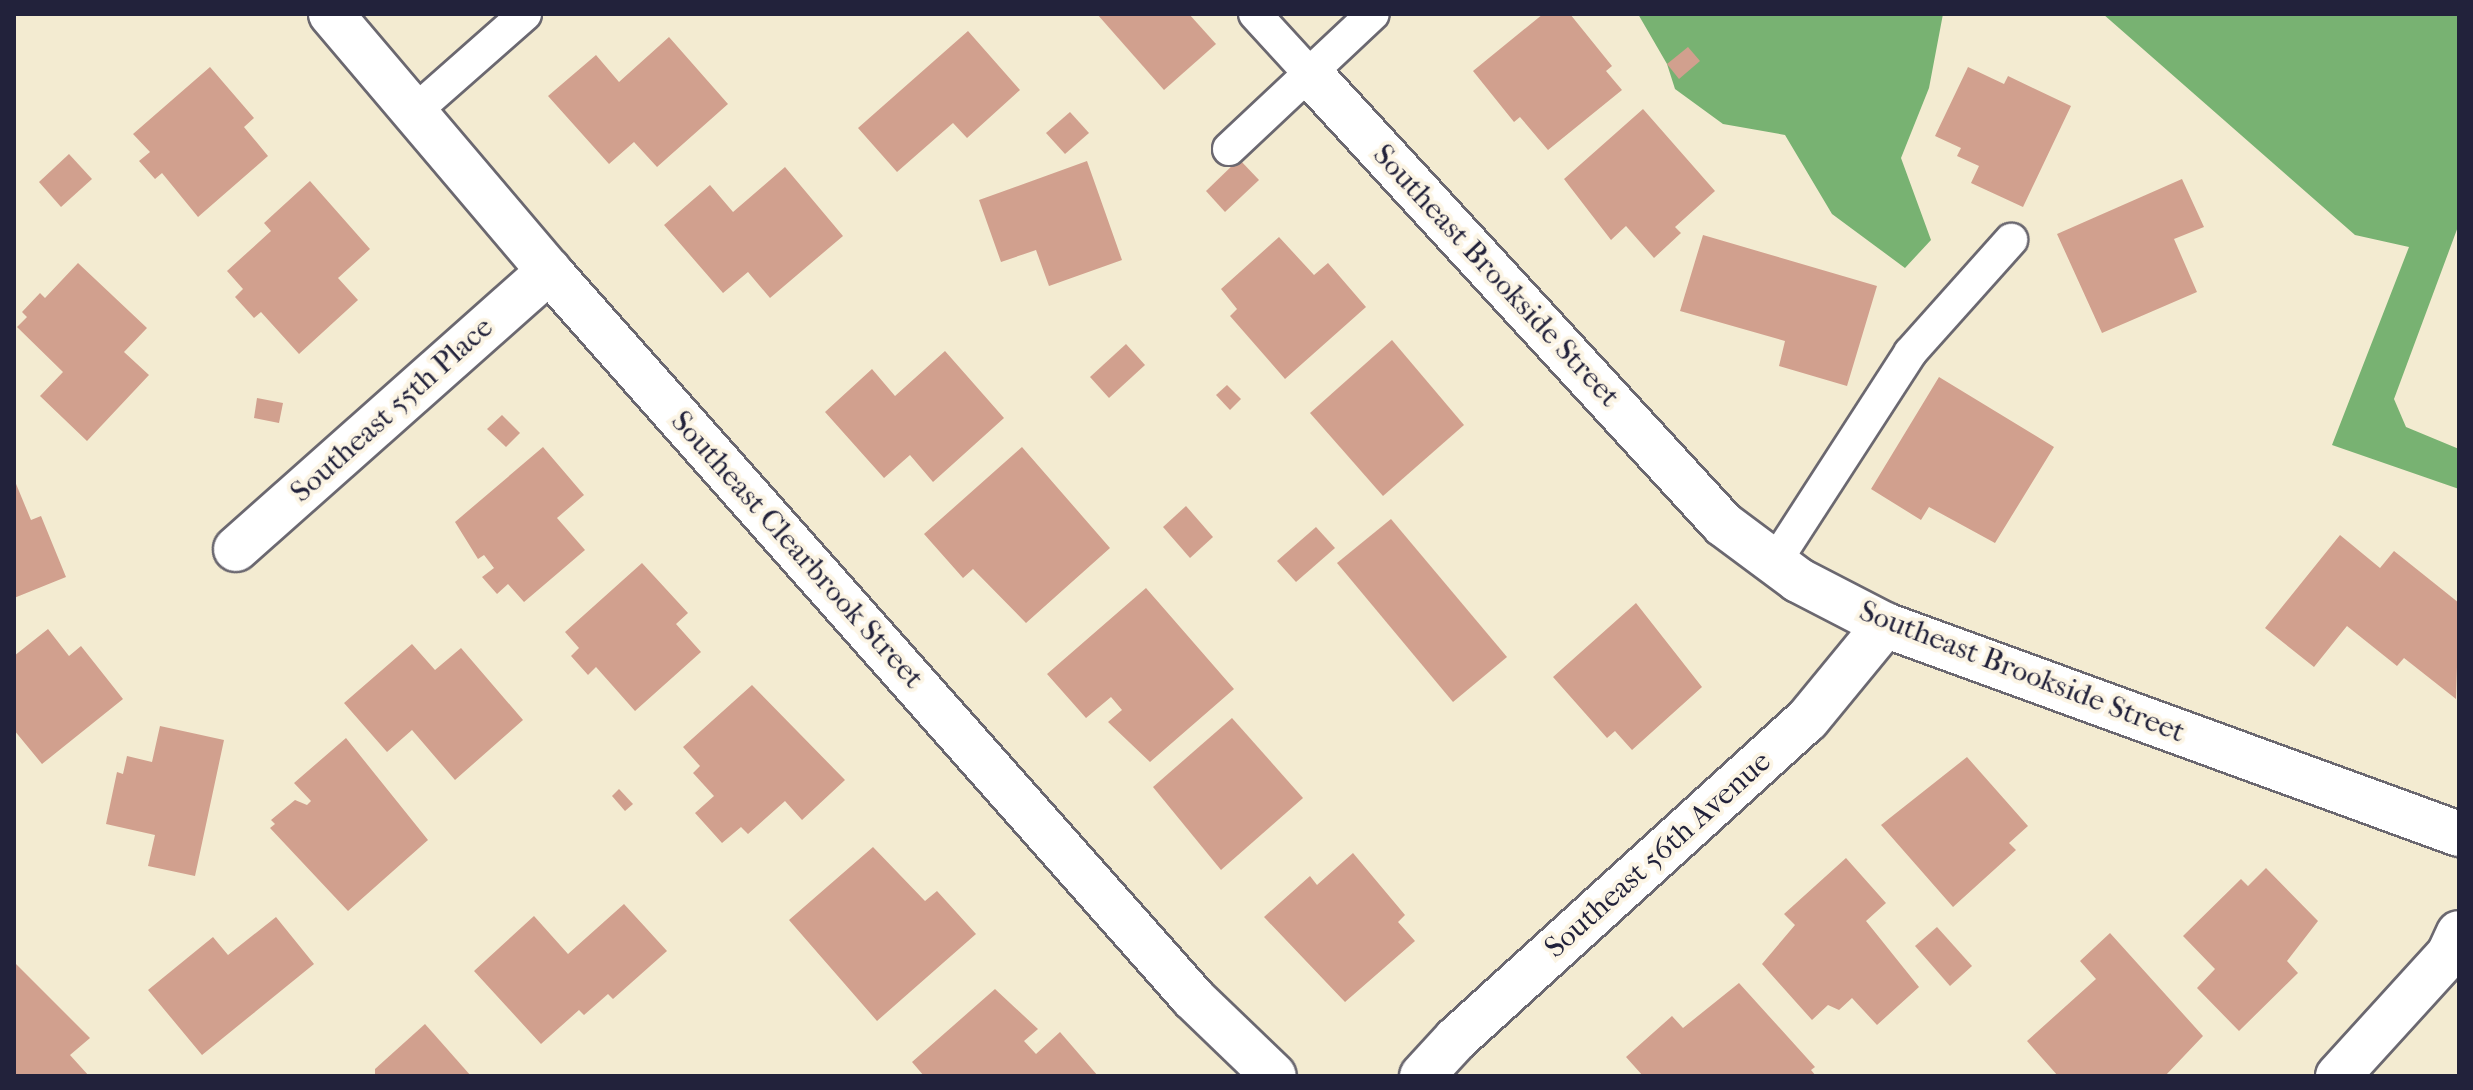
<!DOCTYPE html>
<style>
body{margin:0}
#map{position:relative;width:2473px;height:1090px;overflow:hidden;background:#f3ebd1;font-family:"IM FELL French Canon",serif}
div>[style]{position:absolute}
.forest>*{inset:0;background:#78b272}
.building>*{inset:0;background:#d1a08e}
.roads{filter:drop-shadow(2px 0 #6b6870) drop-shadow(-2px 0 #6b6870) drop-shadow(0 2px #6b6870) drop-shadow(0 -2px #6b6870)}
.lane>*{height:32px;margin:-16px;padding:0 16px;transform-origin:16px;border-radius:16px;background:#fff}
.street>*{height:44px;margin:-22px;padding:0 22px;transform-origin:22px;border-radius:22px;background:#fff}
span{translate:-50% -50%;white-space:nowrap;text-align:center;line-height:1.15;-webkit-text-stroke:8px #fcf5e5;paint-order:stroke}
.street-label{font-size:30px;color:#22223b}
.frame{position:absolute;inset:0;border:16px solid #22223b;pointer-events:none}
</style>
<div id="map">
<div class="forest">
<i style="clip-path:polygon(1638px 14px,1943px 14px,1929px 88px,1901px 158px,1931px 240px,1905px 268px,1832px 214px,1785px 135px,1723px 124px,1675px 89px,1667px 64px)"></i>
<i style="clip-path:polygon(2103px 14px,2459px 14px,2459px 224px,2394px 399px,2406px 427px,2459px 449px,2459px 489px,2332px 445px,2409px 247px,2355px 235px)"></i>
</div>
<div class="building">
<i style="clip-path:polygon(1097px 14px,1189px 14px,1216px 44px,1164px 90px)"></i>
<i style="clip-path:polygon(1543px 14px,1570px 14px,1612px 66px,1606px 71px,1622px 90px,1548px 150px,1520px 117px,1514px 122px,1473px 71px)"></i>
<i style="clip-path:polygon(968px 31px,1020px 90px,967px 138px,953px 123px,897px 172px,858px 128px)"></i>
<i style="clip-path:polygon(669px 37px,728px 104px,657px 167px,634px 142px,609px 164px,548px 96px,596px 55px,619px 82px)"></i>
<i style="clip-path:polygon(1688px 47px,1700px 61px,1679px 79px,1667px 64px)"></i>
<i style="clip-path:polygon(210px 67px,254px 118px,244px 127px,268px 156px,198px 217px,162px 173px,155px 179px,139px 161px,150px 152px,133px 134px)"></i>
<i style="clip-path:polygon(1968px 67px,2004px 84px,2008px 76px,2071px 106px,2023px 207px,1971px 183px,1979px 166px,1957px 156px,1961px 148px,1935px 136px)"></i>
<i style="clip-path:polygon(1643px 109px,1715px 191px,1675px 227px,1681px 233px,1654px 258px,1626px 226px,1611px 240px,1564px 179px)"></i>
<i style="clip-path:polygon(1070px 112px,1089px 133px,1065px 154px,1046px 133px)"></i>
<i style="clip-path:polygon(69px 154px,92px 179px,61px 207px,39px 182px)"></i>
<i style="clip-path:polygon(1239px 159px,1259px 180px,1225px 212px,1206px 191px)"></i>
<i style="clip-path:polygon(1087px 161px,1122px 260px,1049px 286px,1036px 250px,1001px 262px,979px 200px)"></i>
<i style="clip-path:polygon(785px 167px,843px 236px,770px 298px,748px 272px,723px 293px,664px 225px,710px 185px,733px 212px)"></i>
<i style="clip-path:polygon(2182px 179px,2204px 227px,2174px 239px,2197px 292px,2102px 333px,2057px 234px)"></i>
<i style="clip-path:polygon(310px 181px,370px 249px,338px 278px,358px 300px,299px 354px,261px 312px,254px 318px,235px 297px,243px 289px,227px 271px,271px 231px,264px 223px)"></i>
<i style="clip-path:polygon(1703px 235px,1877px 286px,1847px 386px,1779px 366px,1785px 341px,1680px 311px)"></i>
<i style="clip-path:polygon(1279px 237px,1314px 275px,1328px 263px,1366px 307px,1285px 379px,1230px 316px,1237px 309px,1221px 289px)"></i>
<i style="clip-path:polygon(78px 263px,147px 328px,124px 352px,149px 375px,87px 441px,40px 396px,63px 372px,17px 327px,27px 317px,22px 312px,40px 293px,45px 298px)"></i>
<i style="clip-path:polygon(1392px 340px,1464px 425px,1383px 496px,1310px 413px)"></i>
<i style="clip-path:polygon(1126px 344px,1145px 365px,1109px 398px,1090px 377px)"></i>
<i style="clip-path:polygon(945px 351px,1004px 418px,933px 482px,910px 455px,884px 478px,825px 412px,872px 369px,895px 396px)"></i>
<i style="clip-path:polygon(1939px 377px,2054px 447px,1995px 543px,1929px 507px,1921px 520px,1871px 489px)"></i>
<i style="clip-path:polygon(1227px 385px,1241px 399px,1230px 410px,1216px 395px)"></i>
<i style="clip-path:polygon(257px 398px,283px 403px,279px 423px,254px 418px)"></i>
<i style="clip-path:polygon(502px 415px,520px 433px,506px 447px,487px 429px)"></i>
<i style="clip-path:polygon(543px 447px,584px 495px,557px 518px,585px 550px,524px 602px,508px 584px,497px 594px,482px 577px,494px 568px,484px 555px,478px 559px,455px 522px)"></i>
<i style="clip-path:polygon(1022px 447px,1110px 548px,1026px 623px,973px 569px,963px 578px,924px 534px)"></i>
<i style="clip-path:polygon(14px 479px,31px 520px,41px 516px,66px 577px,14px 598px)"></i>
<i style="clip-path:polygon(1186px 506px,1213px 537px,1190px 558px,1163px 527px)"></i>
<i style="clip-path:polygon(1391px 519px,1507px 657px,1453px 702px,1337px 563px)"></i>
<i style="clip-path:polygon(1316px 527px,1335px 548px,1296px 582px,1277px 561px)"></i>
<i style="clip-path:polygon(2340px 535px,2380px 568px,2394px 551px,2459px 603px,2456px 699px,2404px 658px,2397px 666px,2347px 626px,2314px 667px,2265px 628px)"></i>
<i style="clip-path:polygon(642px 563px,688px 613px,676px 624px,701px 652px,635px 711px,596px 667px,588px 675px,571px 656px,579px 648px,565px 632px)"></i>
<i style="clip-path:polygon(1146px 588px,1234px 689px,1150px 762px,1108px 722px,1122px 710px,1111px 697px,1086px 718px,1047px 674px)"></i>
<i style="clip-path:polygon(1636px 603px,1702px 687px,1632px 750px,1615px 731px,1607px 738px,1553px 677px)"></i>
<i style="clip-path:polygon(48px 629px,69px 656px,81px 646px,123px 699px,42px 764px,14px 730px,14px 656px)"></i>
<i style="clip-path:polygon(412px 644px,435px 670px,461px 648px,523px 720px,455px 780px,412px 730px,387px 752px,344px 703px)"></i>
<i style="clip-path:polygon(752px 685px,845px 780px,802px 820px,785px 801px,748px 834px,741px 827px,722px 843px,695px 813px,714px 796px,693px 773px,700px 766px,683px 747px)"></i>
<i style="clip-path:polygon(1232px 718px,1303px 798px,1221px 870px,1153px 787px)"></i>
<i style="clip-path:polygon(160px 726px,224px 740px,195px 876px,148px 866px,155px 835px,106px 824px,117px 772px,123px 774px,127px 756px,152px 762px)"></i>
<i style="clip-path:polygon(346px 738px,428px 840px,348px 911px,270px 828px,275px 824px,271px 820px,295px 800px,307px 805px,311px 801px,294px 783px)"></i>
<i style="clip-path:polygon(1967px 757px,2028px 826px,2009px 843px,2016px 850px,1953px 907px,1881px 825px)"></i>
<i style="clip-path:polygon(619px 789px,633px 804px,625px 811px,612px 796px)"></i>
<i style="clip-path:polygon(873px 847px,925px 901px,937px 891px,976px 934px,877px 1021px,789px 920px)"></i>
<i style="clip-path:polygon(1353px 853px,1405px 915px,1398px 922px,1415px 941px,1345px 1002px,1264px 917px,1310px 876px,1317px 885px)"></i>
<i style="clip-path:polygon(1846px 858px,1886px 903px,1866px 921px,1919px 987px,1877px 1025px,1852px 998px,1839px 1010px,1828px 1005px,1812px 1020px,1762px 964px,1795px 925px,1784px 914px)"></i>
<i style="clip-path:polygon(2266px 868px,2318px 921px,2287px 961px,2298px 973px,2239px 1031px,2197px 988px,2215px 969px,2183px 936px,2241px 879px,2248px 886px)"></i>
<i style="clip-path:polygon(624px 904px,667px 951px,613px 999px,608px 994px,584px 1015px,579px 1010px,541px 1044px,474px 971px,534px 916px,568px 954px)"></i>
<i style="clip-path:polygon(276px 917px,314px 964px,202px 1055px,148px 990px,213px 937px,228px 955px)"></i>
<i style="clip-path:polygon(1937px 927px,1972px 966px,1950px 986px,1915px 946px)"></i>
<i style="clip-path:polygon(2110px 933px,2203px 1036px,2165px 1076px,2058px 1076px,2027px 1041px,2096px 979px,2080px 961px)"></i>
<i style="clip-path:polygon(14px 962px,90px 1038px,70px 1055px,89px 1076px,14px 1076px)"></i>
<i style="clip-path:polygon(1739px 983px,1815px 1067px,1811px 1070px,1816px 1076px,1643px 1076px,1626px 1057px,1672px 1016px,1683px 1028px)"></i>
<i style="clip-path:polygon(995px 989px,1038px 1029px,1024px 1041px,1036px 1054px,1060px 1032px,1098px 1076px,924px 1076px,912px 1062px)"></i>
<i style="clip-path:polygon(425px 1024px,471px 1076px,375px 1076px,375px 1069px)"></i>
</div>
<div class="roads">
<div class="lane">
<i style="left:1255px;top:14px;width:81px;rotate:47.5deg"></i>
<i style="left:414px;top:112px;width:148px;rotate:-41.4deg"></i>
<i style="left:1229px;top:149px;width:197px;rotate:-43.2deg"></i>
<i style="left:1775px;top:562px;width:249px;rotate:-57.1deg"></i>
<i style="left:1910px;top:353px;width:152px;rotate:-48.2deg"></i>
</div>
<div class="street">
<i style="left:331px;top:14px;width:337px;rotate:49.7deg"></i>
<i style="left:549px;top:271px;width:971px;rotate:48.46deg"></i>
<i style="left:1193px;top:998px;width:112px;rotate:43.9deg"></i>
<i style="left:1310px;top:74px;width:611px;rotate:47.45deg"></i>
<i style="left:1723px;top:524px;width:94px;rotate:36.7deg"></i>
<i style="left:1798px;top:580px;width:98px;rotate:27.3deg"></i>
<i style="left:1885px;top:625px;width:611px;rotate:20.01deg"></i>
<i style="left:236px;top:549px;width:419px;rotate:-41.6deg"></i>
<i style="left:1422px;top:1076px;width:50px;rotate:-47.4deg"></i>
<i style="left:1456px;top:1039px;width:474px;rotate:-42.3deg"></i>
<i style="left:1807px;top:720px;width:123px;rotate:-50.6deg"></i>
<i style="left:2338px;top:1076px;width:165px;rotate:-47.7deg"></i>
<i style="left:2449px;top:954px;width:23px;rotate:-65deg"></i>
</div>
</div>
<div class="street-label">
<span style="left:1496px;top:276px;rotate:47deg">Southeast Brookside Street</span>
<span style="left:392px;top:410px;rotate:-42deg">Southeast 55th Place</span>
<span style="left:797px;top:550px;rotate:48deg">Southeast Clearbrook Street</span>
<span style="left:2022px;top:672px;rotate:21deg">Southeast Brookside Street</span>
<span style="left:1658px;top:855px;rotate:-42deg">Southeast 56th Avenue</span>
</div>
<div class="frame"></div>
</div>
